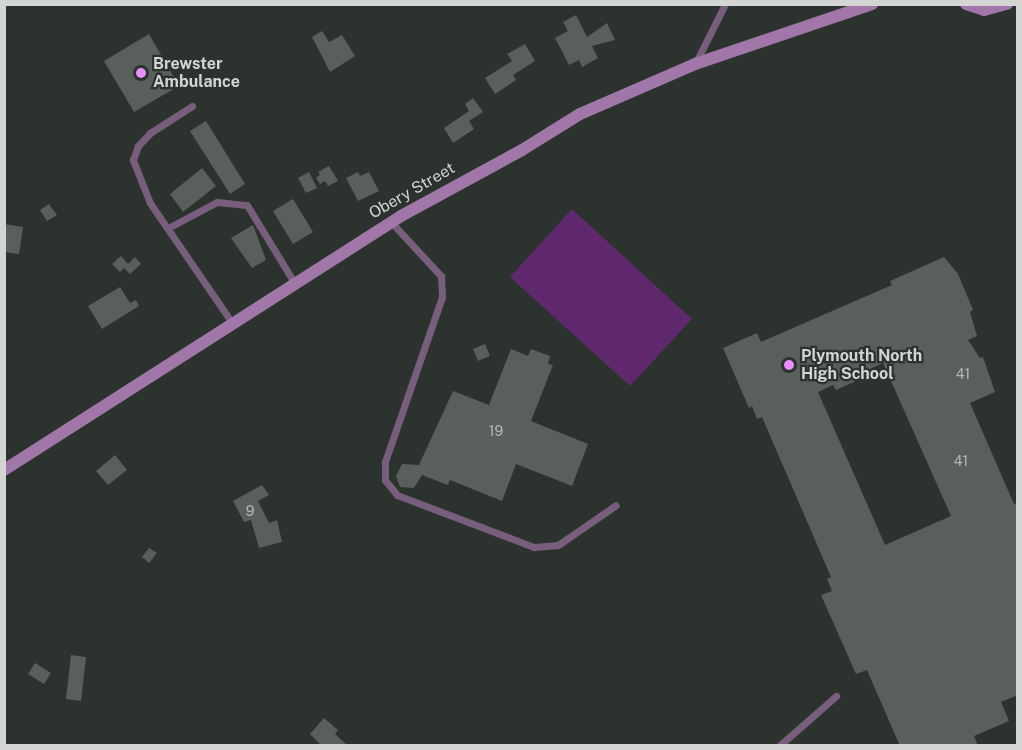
<!DOCTYPE html>
<style>
body{margin:0}
#map{position:relative;width:1022px;height:750px;overflow:hidden;background:#2c322d;font-family:"Public Sans",sans-serif}
div>[style]{position:absolute}
.green>*{inset:0;background:#60286c}
.building>*{inset:0;background:#595f5a}
.service>*{height:7px;margin:-3.5px;padding:0 3.5px;transform-origin:3.5px;border-radius:3.5px;background:#785e7d}
.secondary>*{height:12px;margin:-6px;padding:0 6px;transform-origin:6px;border-radius:6px;background:#a077a8}
.dots>*{width:16px;height:16px;translate:-50% -50%;box-sizing:border-box;border:3px solid #2c322d;border-radius:50%}
span{translate:-50% -50%;white-space:nowrap;text-align:center;line-height:1.15;-webkit-text-stroke:4.5px #2c322d;paint-order:stroke}
.number-label{font-size:14px;color:#b4b8b4}
.number-label span{-webkit-text-stroke-width:0}
.poi-label{font-size:16px;color:#d2d5d2;font-weight:700}
.left{translate:0 -50%;text-align:left}
.street-label{font-size:16px;color:#d2d5d2}
.frame{position:absolute;inset:0;border:6px solid #d2d5d2;pointer-events:none}
</style>
<div id="map">
<div class="green">
<i style="clip-path:polygon(572px 209px,692px 319px,630px 386px,510px 277px)"></i>
</div>
<div class="building">
<i style="clip-path:polygon(576px 15px,587px 37px,607px 23px,615px 40px,592px 46px,598px 58px,582px 67px,579px 60px,569px 65px,555px 38px,568px 31px,563px 22px)"></i>
<i style="clip-path:polygon(322px 31px,329px 42px,342px 35px,355px 56px,330px 72px,312px 37px)"></i>
<i style="clip-path:polygon(149px 34px,179px 86px,134px 112px,104px 61px)"></i>
<i style="clip-path:polygon(525px 44px,535px 61px,513px 75px,516px 80px,495px 94px,485px 78px,512px 61px,507px 54px)"></i>
<i style="clip-path:polygon(473px 98px,483px 112px,469px 121px,474px 129px,453px 143px,444px 128px,469px 111px,465px 104px)"></i>
<i style="clip-path:polygon(206px 121px,245px 184px,230px 194px,190px 131px)"></i>
<i style="clip-path:polygon(329px 166px,338px 181px,328px 186px,325px 181px,320px 184px,316px 178px,320px 175px,318px 172px)"></i>
<i style="clip-path:polygon(202px 168px,216px 186px,183px 212px,170px 194px)"></i>
<i style="clip-path:polygon(309px 172px,317px 188px,306px 193px,298px 178px)"></i>
<i style="clip-path:polygon(358px 172px,360px 176px,369px 172px,379px 191px,358px 201px,346px 178px)"></i>
<i style="clip-path:polygon(293px 199px,313px 232px,293px 244px,273px 211px)"></i>
<i style="clip-path:polygon(49px 204px,57px 215px,47px 221px,40px 210px)"></i>
<i style="clip-path:polygon(4px 224px,23px 227px,19px 254px,4px 252px)"></i>
<i style="clip-path:polygon(253px 225px,266px 260px,252px 268px,231px 238px)"></i>
<i style="clip-path:polygon(121px 256px,128px 264px,135px 257px,141px 264px,130px 274px,124px 268px,120px 272px,112px 264px)"></i>
<i style="clip-path:polygon(evenodd,944px 257px,958px 274px,973px 310px,970px 312px,977px 336px,968px 340px,980px 358px,983px 357px,995px 392px,970px 403px,1014px 504px,1018px 503px,1018px 695px,1001px 702px,1009px 721px,974px 736px,978px 746px,900px 746px,867px 670px,856px 674px,821px 595px,832px 591px,827px 579px,831px 577px,762px 417px,757px 419px,752px 406px,749px 408px,723px 348px,757px 333px,761px 342px,892px 285px,890px 281px,944px 257px,883px 363px,951px 516px,885px 545px,818px 392px,833px 385px,836px 390px,870px 375px,868px 370px,883px 363px)"></i>
<i style="clip-path:polygon(120px 287px,130px 303px,136px 300px,139px 306px,102px 329px,88px 306px)"></i>
<i style="clip-path:polygon(485px 344px,490px 356px,478px 361px,473px 349px)"></i>
<i style="clip-path:polygon(511px 349px,528px 356px,531px 349px,550px 356px,548px 364px,553px 365px,531px 421px,588px 444px,572px 486px,516px 464px,502px 501px,450px 480px,448px 485px,422px 475px,414px 488px,400px 487px,396px 476px,402px 464px,419px 465px,453px 391px,489px 405px)"></i>
<i style="clip-path:polygon(115px 455px,127px 470px,108px 485px,96px 471px)"></i>
<i style="clip-path:polygon(262px 485px,269px 495px,258px 501px,269px 523px,277px 520px,282px 542px,259px 548px,251px 520px,244px 522px,233px 501px)"></i>
<i style="clip-path:polygon(149px 548px,157px 553px,149px 563px,142px 557px)"></i>
<i style="clip-path:polygon(71px 655px,86px 657px,81px 701px,66px 699px)"></i>
<i style="clip-path:polygon(35px 663px,51px 673px,44px 684px,28px 674px)"></i>
<i style="clip-path:polygon(324px 718px,338px 730px,335px 734px,348px 746px,322px 746px,310px 734px)"></i>
</div>
<div class="service">
<i style="left:695px;top:64px;width:67px;rotate:-63.4deg"></i>
<i style="left:192px;top:106px;width:50px;rotate:147.3deg"></i>
<i style="left:150px;top:133px;width:18px;rotate:133deg"></i>
<i style="left:138px;top:146px;width:15px;rotate:110deg"></i>
<i style="left:133px;top:160px;width:46px;rotate:68.4deg"></i>
<i style="left:150px;top:203px;width:147px;rotate:55.6deg"></i>
<i style="left:391px;top:222px;width:74px;rotate:47.2deg"></i>
<i style="left:441px;top:276px;width:21px;rotate:87deg"></i>
<i style="left:442px;top:297px;width:175px;rotate:109.1deg"></i>
<i style="left:385px;top:462px;width:18px;rotate:90deg"></i>
<i style="left:385px;top:480px;width:19px;rotate:51deg"></i>
<i style="left:397px;top:495px;width:147px;rotate:20.8deg"></i>
<i style="left:534px;top:547px;width:24px;rotate:-5deg"></i>
<i style="left:558px;top:545px;width:70px;rotate:-34.6deg"></i>
<i style="left:168px;top:228px;width:55px;rotate:-28deg"></i>
<i style="left:217px;top:202px;width:30px;rotate:6deg"></i>
<i style="left:247px;top:205px;width:92px;rotate:58.7deg"></i>
<i style="left:779px;top:746px;width:76px;rotate:-41.3deg"></i>
</div>
<div class="secondary">
<i style="left:966px;top:4px;width:19px;rotate:18deg"></i>
<i style="left:984px;top:10px;width:24px;rotate:-15deg"></i>
<i style="left:4px;top:470px;width:471px;rotate:-32.6deg"></i>
<i style="left:401px;top:216px;width:138px;rotate:-28.6deg"></i>
<i style="left:522px;top:150px;width:68px;rotate:-31.8deg"></i>
<i style="left:580px;top:114px;width:125px;rotate:-23.5deg"></i>
<i style="left:695px;top:64px;width:187px;rotate:-18.7deg"></i>
</div>
<div class="dots">
<i style="left:141px;top:73px;background:#ea8dfd"></i>
<i style="left:789px;top:365px;background:#ea8dfd"></i>
</div>
<div class="number-label">
<span style="left:963px;top:374px">41</span>
<span style="left:496px;top:431px">19</span>
<span style="left:961px;top:461px">41</span>
<span style="left:250px;top:511px">9</span>
</div>
<div class="poi-label">
<span class="left" style="left:153px;top:73px">Brewster<br>Ambulance</span>
<span class="left" style="left:801px;top:365px">Plymouth North<br>High School</span>
</div>
<div class="street-label">
<span style="left:412px;top:191px;rotate:-30deg">Obery Street</span>
</div>
<div class="frame"></div>
</div>
